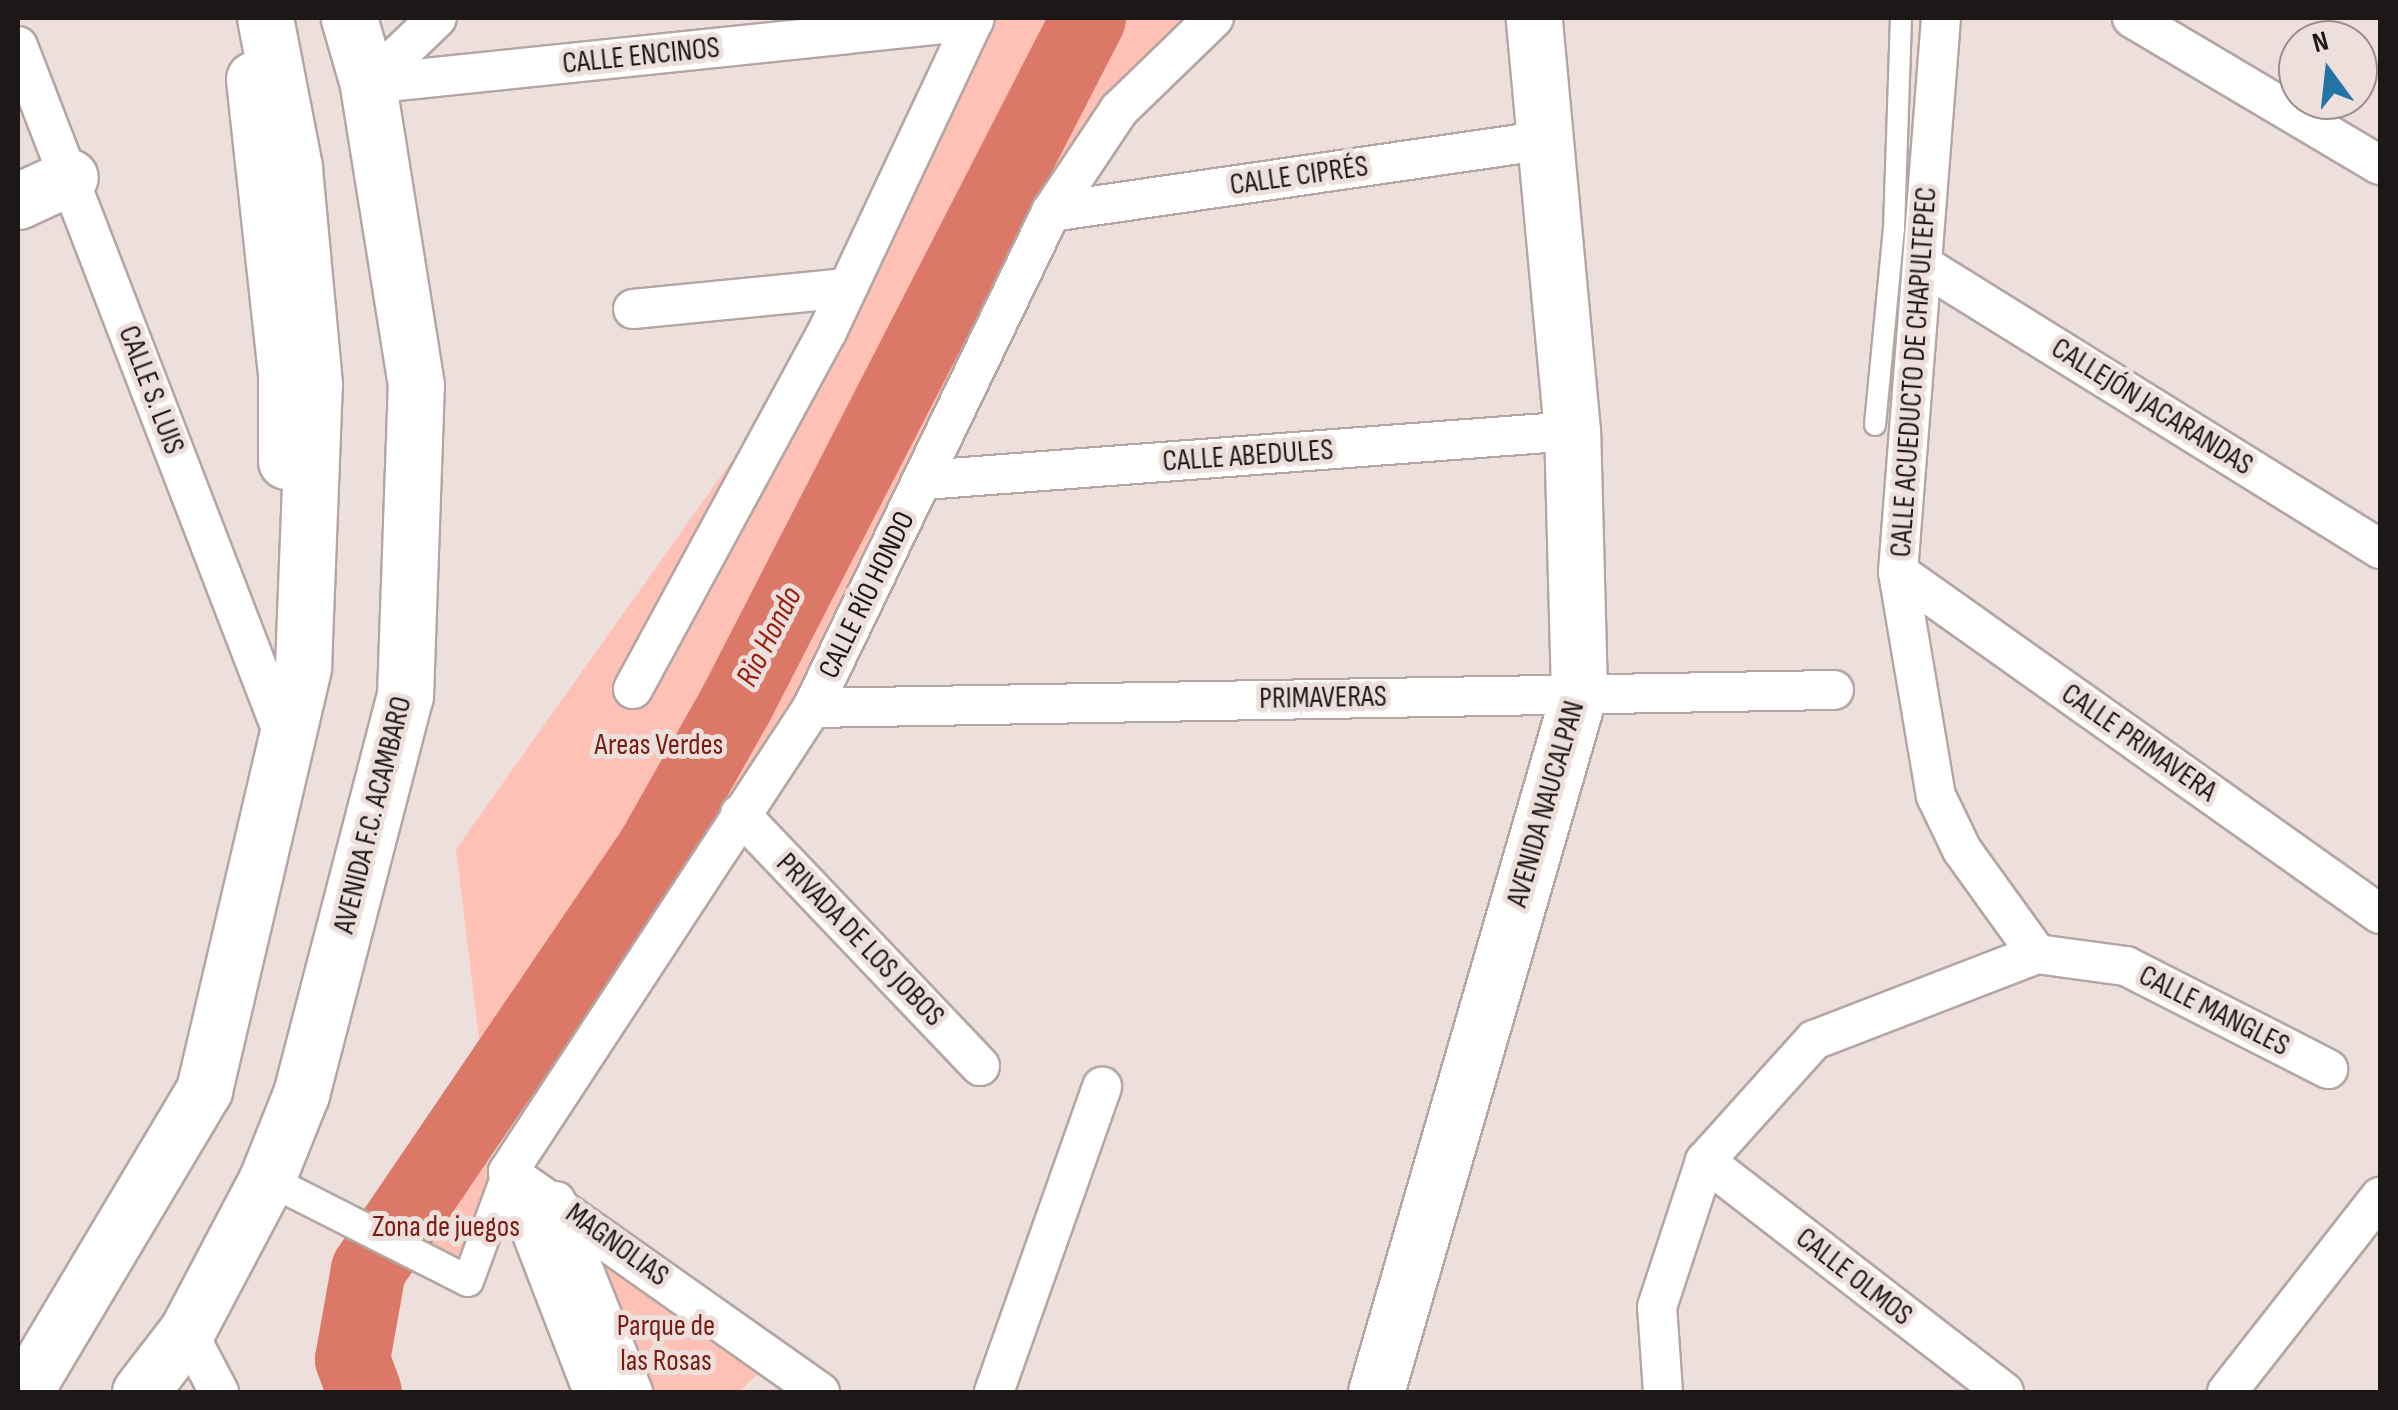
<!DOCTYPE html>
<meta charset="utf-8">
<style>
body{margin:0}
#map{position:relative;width:2398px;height:1410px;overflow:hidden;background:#eddfdc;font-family:"Sofia Sans Condensed",sans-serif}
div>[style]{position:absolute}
.green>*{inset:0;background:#ffc1b5}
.river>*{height:75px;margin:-37.5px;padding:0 37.5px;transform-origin:37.5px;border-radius:37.5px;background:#dc7867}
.roads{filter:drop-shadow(2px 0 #b3a6a3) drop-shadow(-2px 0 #b3a6a3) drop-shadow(0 2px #b3a6a3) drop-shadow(0 -2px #b3a6a3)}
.service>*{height:20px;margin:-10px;padding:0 10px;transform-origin:10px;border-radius:10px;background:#fff}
.pedestrian>*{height:30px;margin:-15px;padding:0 15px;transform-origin:15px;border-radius:15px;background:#fff}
.minor>*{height:38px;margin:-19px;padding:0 19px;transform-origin:19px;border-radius:19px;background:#fff}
.secondary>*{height:55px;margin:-27.5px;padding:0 27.5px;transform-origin:27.5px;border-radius:27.5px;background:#fff}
.primary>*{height:55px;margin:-27.5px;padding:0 27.5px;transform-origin:27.5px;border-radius:27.5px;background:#fff}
span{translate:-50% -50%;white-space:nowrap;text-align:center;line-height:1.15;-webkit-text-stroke:10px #eddfdc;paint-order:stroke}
.street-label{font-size:30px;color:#1d1817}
.park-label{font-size:30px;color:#781d11}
.water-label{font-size:32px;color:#961d0e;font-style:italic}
.frame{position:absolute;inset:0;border:20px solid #1d1817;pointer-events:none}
.north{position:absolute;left:2278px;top:20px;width:100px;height:100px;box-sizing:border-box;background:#eddfdc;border:2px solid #9a8f8d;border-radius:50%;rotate:345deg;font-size:28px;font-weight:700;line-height:40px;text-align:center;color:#1d1817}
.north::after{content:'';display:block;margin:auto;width:35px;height:45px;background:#2374a5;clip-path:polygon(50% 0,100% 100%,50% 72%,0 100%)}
</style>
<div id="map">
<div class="green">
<i style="clip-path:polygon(977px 18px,1214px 18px,1119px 110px,740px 814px,513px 1051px,486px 1096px,456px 849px,851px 293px)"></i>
<i style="clip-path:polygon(454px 1145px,508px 1172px,773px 1359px,739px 1392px,593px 1392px,508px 1174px,468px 1281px,391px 1242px)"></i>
</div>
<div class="river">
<i style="left:364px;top:1392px;width:35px;rotate:-110deg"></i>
<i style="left:352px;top:1359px;width:91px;rotate:-79.9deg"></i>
<i style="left:368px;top:1269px;width:509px;rotate:-55.81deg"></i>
<i style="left:654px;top:848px;width:167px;rotate:-60.5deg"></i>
<i style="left:736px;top:703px;width:770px;rotate:-62.8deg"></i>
</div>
<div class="roads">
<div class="service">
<i style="left:1875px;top:425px;width:197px;rotate:-84.5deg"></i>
<i style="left:1894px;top:229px;width:211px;rotate:-88.1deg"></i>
</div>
<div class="pedestrian">
<i style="left:267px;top:1179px;width:225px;rotate:26.9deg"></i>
<i style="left:468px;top:1281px;width:116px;rotate:-69.8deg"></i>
</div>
<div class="minor">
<i style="left:1941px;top:18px;width:556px;rotate:94.44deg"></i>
<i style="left:1898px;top:572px;width:227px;rotate:80.4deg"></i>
<i style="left:1936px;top:796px;width:60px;rotate:64.3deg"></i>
<i style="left:1962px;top:850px;width:128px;rotate:54.2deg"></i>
<i style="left:2132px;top:18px;width:288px;rotate:30.7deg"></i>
<i style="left:18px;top:46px;width:737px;rotate:68.93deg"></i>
<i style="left:368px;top:84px;width:609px;rotate:-5.94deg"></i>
<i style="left:368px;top:84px;width:95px;rotate:-43.7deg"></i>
<i style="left:1051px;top:212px;width:501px;rotate:-8.26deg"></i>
<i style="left:1923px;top:265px;width:538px;rotate:31.86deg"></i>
<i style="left:633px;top:309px;width:215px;rotate:-5.6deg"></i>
<i style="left:924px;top:480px;width:650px;rotate:-4.32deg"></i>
<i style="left:1898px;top:572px;width:591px;rotate:35.36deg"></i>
<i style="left:633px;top:689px;width:406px;rotate:-61.5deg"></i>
<i style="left:827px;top:332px;width:347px;rotate:-64.8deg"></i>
<i style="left:812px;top:708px;width:1022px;rotate:-1.01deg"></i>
<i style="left:740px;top:814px;width:348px;rotate:46.4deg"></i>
<i style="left:1705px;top:1161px;width:378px;rotate:37.7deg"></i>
<i style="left:508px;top:1172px;width:555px;rotate:-56.77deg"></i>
<i style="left:812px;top:708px;width:551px;rotate:-64.27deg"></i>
<i style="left:1051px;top:212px;width:123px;rotate:-56.3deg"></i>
<i style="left:1119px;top:110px;width:132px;rotate:-44.1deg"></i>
<i style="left:508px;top:1172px;width:382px;rotate:35.2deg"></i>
<i style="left:508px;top:1172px;width:236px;rotate:68.9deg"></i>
<i style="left:556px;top:1201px;width:206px;rotate:68deg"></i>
<i style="left:187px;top:1331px;width:69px;rotate:62.3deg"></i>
<i style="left:994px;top:1392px;width:324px;rotate:-70.5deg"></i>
<i style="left:1663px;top:1392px;width:85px;rotate:-94deg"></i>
<i style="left:1657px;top:1307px;width:154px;rotate:-71.8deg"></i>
<i style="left:1705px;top:1161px;width:163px;rotate:-48deg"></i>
<i style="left:1814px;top:1040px;width:239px;rotate:-21.1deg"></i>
<i style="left:2037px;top:954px;width:90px;rotate:7.7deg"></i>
<i style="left:2126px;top:966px;width:227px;rotate:27deg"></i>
<i style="left:2227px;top:1392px;width:248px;rotate:-51.9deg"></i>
</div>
<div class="secondary">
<i style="left:254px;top:79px;width:298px;rotate:83.8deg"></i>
<i style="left:286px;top:375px;width:86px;rotate:90deg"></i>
<i style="left:18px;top:201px;width:57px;rotate:-24.8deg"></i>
<i style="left:140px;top:1392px;width:77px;rotate:-52.4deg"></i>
<i style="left:187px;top:1331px;width:172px;rotate:-62.2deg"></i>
<i style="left:267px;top:1179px;width:92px;rotate:-68.2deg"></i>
<i style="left:301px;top:1094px;width:411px;rotate:-75.4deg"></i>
<i style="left:405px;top:696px;width:311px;rotate:-88deg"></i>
<i style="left:416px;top:385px;width:305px;rotate:-99.1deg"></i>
<i style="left:368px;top:84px;width:69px;rotate:-106.1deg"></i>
<i style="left:1376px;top:1392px;width:728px;rotate:-73.81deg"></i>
<i style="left:1579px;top:693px;width:262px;rotate:-91.5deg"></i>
<i style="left:1572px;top:431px;width:415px;rotate:-95.3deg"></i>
</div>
<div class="primary">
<i style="left:24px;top:1392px;width:352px;rotate:-59.2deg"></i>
<i style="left:204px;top:1090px;width:434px;rotate:-76.8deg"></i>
<i style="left:303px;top:667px;width:283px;rotate:-87.8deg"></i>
<i style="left:314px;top:384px;width:218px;rotate:-95.3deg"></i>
<i style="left:294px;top:167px;width:152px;rotate:-101deg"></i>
</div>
</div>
<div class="street-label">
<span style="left:641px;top:56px;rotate:-6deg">CALLE ENCINOS</span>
<span style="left:1299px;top:176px;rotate:-8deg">CALLE CIPRÉS</span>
<span style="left:1914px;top:372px;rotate:-86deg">CALLE ACUEDUCTO DE CHAPULTEPEC</span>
<span style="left:151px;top:390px;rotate:69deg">CALLE S. LUIS</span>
<span style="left:2152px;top:407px;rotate:32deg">CALLEJÓN JACARANDAS</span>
<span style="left:1248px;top:456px;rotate:-4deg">CALLE ABEDULES</span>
<span style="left:867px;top:595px;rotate:-64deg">CALLE RÍO HONDO</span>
<span style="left:1323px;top:698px;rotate:-1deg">PRIMAVERAS</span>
<span style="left:2139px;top:743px;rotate:35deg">CALLE PRIMAVERA</span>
<span style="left:1546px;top:804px;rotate:-74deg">AVENIDA NAUCALPAN</span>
<span style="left:373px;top:815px;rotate:-76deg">AVENIDA F.C. ACAMBARO</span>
<span style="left:860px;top:940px;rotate:46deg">PRIVADA DE LOS JOBOS</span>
<span style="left:2214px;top:1011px;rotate:27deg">CALLE MANGLES</span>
<span style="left:617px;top:1245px;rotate:36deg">MAGNOLIAS</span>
<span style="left:1854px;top:1277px;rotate:38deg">CALLE OLMOS</span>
</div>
<div class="park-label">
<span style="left:659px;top:745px">Areas Verdes</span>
<span style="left:446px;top:1227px">Zona de juegos</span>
<span style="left:666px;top:1343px">Parque de<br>las Rosas</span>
</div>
<div class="water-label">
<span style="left:770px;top:637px;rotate:-63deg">Rio Hondo</span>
</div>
<div class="frame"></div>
<div class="north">N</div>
</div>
